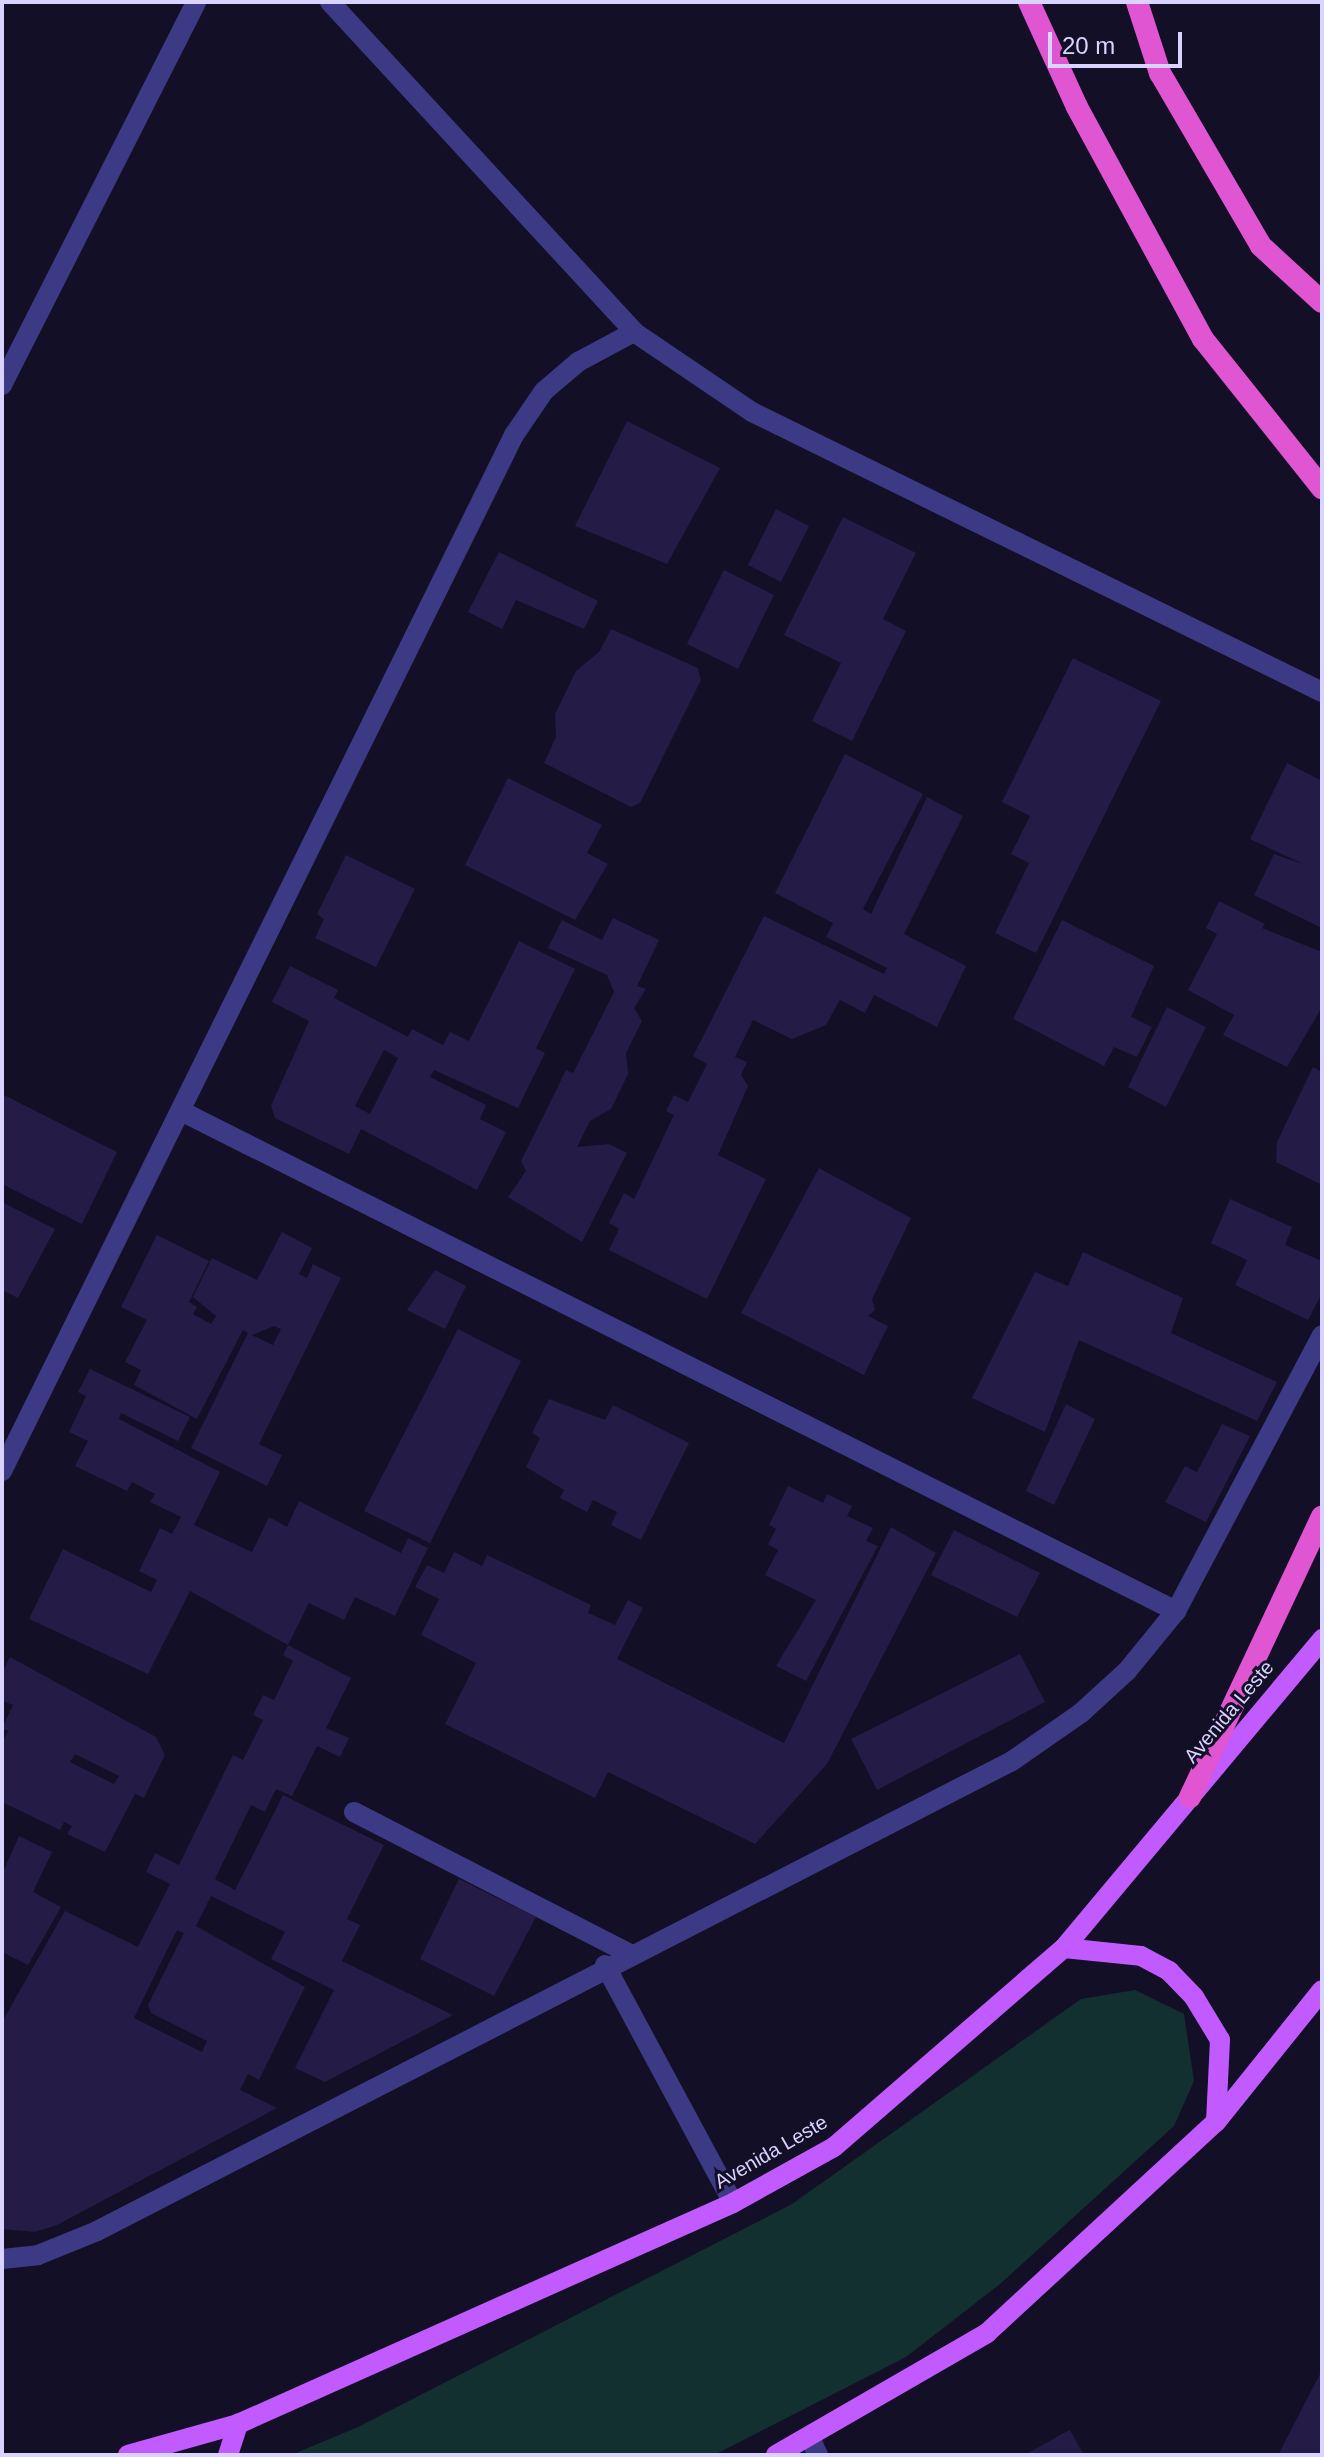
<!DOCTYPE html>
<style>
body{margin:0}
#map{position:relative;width:1324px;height:2457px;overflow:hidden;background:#130f26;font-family:Helvetica,sans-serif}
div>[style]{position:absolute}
.green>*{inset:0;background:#12302f}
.building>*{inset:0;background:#241b47}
.service>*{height:20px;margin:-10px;padding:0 10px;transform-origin:10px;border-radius:10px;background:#3d3a85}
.minor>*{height:20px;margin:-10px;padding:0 10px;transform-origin:10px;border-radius:10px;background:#3d3a85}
.primary>*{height:20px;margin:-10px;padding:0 10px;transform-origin:10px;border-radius:10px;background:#c25bff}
.trunk>*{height:22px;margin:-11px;padding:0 11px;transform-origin:11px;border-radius:11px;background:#e055d1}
span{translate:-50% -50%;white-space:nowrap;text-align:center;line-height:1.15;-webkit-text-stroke:6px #130f26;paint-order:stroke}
.street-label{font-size:20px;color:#d9d4ff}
.frame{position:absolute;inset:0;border:4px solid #d9d4ff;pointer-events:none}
.scale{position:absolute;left:1048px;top:32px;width:134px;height:36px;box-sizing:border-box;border:4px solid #d9d4ff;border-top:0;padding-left:10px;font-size:24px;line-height:28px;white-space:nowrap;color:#d9d4ff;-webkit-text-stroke:6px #130f26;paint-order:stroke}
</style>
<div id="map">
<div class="green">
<i style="clip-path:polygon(1135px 1990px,1184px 2014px,1194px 2081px,1174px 2126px,1000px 2284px,906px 2357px,714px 2455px,291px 2455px,358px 2427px,792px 2204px,1081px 1999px)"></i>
</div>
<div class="building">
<i style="clip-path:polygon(627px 421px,720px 468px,667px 564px,575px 526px)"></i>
<i style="clip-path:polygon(776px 509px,809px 526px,781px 582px,748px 565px)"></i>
<i style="clip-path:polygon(843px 517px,916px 553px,883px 619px,906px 631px,852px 741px,812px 721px,841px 663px,784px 635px)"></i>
<i style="clip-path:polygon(499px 552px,598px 601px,584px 629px,516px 600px,502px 629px,468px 612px)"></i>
<i style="clip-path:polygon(724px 570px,774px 595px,738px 669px,687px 644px)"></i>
<i style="clip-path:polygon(611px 629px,698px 668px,701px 680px,640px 803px,631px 807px,544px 763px,556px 737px,555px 714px,576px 671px,599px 652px)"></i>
<i style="clip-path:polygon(1073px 658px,1161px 701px,1036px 953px,995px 933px,1029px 863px,1011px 854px,1030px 816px,1002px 802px)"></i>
<i style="clip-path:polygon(845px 754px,923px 794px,863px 909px,871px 914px,927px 797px,963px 816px,904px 934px,966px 966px,937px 1027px,874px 995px,865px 1013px,840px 1000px,826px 1025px,792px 1039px,753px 1020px,735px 1057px,747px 1062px,741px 1075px,748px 1086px,718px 1155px,766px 1179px,707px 1299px,609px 1250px,619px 1229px,609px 1223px,624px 1193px,634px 1199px,674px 1115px,666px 1111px,674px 1095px,688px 1102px,707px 1064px,693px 1056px,764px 916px,884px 974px,887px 968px,826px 937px,833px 923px,775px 893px)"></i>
<i style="clip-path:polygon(1287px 763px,1322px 781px,1322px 928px,1254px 895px,1274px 854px,1303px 864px,1250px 839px)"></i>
<i style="clip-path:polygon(508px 778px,602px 825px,587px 853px,608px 864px,575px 920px,465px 865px)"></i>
<i style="clip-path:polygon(346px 855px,415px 889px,376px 967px,315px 938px,324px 919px,317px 914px)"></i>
<i style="clip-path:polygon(1219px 901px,1265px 924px,1262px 928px,1322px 952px,1322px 1007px,1287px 1067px,1223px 1035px,1234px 1015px,1188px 990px,1217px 934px,1206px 928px)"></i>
<i style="clip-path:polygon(613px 918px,659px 940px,637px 986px,646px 989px,634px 1008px,642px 1021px,626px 1053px,628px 1074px,611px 1109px,590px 1121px,577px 1147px,609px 1144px,627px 1153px,582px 1242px,508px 1197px,526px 1171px,521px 1161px,566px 1070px,573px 1073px,614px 992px,607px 975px,548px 948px,562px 920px,602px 940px)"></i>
<i style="clip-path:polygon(1062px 920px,1154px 966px,1131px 1017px,1152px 1027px,1137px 1057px,1114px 1047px,1104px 1066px,1013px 1019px)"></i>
<i style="clip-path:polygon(evenodd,519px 941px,575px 969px,536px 1048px,545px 1053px,518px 1108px,434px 1070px,430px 1077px,486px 1105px,480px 1119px,506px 1132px,477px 1190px,361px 1129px,349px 1154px,275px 1118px,271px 1106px,309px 1021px,272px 1002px,290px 966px,338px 990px,334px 998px,408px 1037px,412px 1029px,443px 1045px,450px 1032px,469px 1041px,519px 941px,384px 1050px,398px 1058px,370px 1114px,355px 1106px,384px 1050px)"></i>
<i style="clip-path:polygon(1167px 1007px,1206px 1027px,1166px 1107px,1128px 1087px)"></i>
<i style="clip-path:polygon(1313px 1067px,1322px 1072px,1322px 1185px,1276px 1162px,1277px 1142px)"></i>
<i style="clip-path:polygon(2px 1094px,117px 1152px,82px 1224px,2px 1184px)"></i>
<i style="clip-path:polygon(819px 1168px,911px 1218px,872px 1299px,875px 1310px,868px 1316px,888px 1326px,864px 1375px,741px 1313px)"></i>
<i style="clip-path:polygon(1230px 1199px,1292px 1227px,1285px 1245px,1322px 1261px,1322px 1293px,1308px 1320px,1235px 1285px,1247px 1260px,1211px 1243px)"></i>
<i style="clip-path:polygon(2px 1202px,55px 1229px,18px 1298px,2px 1290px)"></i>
<i style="clip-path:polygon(evenodd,282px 1232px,312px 1248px,299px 1274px,307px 1278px,313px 1264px,341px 1278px,259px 1444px,282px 1455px,267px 1486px,191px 1448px,248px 1333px,243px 1330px,197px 1419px,134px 1385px,141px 1370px,125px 1362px,147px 1320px,121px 1307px,157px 1235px,209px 1261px,189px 1302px,197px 1307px,193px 1314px,211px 1324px,216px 1316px,193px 1297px,212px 1258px,257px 1280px,282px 1232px,274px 1326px,281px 1329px,273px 1345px,252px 1335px,274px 1326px)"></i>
<i style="clip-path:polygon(1083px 1252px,1183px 1298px,1171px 1333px,1277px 1382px,1257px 1421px,1079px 1340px,1045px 1432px,972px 1398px,1035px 1272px,1068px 1286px)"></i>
<i style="clip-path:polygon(435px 1270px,466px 1286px,445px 1329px,407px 1310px)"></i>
<i style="clip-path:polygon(458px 1329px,521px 1361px,430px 1543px,364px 1511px)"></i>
<i style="clip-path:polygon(90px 1369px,190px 1417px,178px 1441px,121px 1413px,119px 1419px,220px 1472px,194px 1525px,252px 1552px,269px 1517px,287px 1527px,299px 1501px,401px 1553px,408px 1538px,428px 1548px,395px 1616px,355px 1597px,344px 1620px,309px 1603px,288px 1645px,190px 1591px,148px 1674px,29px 1619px,63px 1549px,151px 1592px,157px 1580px,139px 1571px,160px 1528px,172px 1534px,181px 1517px,150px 1502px,155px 1494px,132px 1482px,127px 1491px,75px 1466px,88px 1441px,69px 1432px,86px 1396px,78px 1392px)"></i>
<i style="clip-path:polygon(549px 1399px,605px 1420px,613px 1405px,689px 1443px,641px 1540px,611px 1525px,617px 1512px,593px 1500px,587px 1512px,560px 1498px,564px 1490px,526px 1467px,540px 1438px,532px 1433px)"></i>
<i style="clip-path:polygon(1066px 1404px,1095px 1419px,1054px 1505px,1026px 1491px)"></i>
<i style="clip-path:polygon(1222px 1424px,1250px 1436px,1206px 1522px,1165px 1502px,1185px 1466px,1197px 1472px)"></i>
<i style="clip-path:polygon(788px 1486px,823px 1503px,827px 1494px,852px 1506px,847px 1516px,873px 1528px,866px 1541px,878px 1546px,806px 1681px,776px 1666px,816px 1600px,765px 1575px,778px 1550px,768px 1544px,776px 1529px,769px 1525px)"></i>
<i style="clip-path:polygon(891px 1527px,936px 1553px,827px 1764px,755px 1844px,608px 1772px,595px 1798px,445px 1724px,476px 1663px,421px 1635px,439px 1599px,415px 1587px,427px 1565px,444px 1573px,454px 1552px,482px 1566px,487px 1555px,591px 1605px,588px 1613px,615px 1625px,628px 1600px,643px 1608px,617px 1659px,784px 1743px)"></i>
<i style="clip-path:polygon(954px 1530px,1040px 1573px,1017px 1617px,931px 1575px)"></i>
<i style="clip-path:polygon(evenodd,288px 1645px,351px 1678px,326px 1728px,349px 1738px,340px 1757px,317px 1746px,292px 1796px,276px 1789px,265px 1812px,251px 1805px,215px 1879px,235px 1890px,283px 1795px,384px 1845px,347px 1919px,360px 1925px,342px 1961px,453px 2015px,325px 2082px,295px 2068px,334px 1990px,271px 1959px,285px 1932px,211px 1896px,196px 1926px,305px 1987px,259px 2080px,248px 2074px,240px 2090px,277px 2108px,57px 2225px,35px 2232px,2px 2229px,2px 2022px,65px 1911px,138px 1947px,170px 1884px,146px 1872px,155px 1853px,179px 1865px,233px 1755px,243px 1760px,263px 1720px,253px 1715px,263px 1695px,274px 1700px,293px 1661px,283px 1655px,288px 1645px,177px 1930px,184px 1933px,148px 2005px,151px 2013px,207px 2041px,202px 2052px,134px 2018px,177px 1930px)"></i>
<i style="clip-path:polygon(1020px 1654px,1045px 1702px,877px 1790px,851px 1739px)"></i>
<i style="clip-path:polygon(evenodd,10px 1657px,156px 1737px,165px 1755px,144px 1798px,135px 1794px,105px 1852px,67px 1834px,72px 1826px,64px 1822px,60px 1830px,2px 1802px,2px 1743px,8px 1731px,2px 1728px,13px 1705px,2px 1701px,2px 1673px,10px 1657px,75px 1754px,119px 1776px,114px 1784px,70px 1762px,75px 1754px)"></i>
<i style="clip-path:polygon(19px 1836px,52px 1852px,33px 1892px,61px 1907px,28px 1965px,2px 1952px,2px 1874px)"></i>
<i style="clip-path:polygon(459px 1879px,536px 1917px,494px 1996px,420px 1959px)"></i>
<i style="clip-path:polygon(1322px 2370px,1322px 2455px,1278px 2455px)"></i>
<i style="clip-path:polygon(1070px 2430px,1084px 2455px,1025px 2455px,1060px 2435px)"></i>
</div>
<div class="service">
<i style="left:354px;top:1812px;width:308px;rotate:27.2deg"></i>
</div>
<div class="minor">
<i style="left:330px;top:2px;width:449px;rotate:47.3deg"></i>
<i style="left:634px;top:332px;width:143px;rotate:34.1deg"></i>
<i style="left:752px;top:412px;width:635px;rotate:26.16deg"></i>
<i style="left:2px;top:385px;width:429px;rotate:-63.1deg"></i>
<i style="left:181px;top:1111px;width:1114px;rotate:26.68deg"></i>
<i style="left:2px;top:1471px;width:1156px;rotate:-63.7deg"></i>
<i style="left:514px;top:435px;width:53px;rotate:-55.7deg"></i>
<i style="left:544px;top:391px;width:45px;rotate:-40.5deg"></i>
<i style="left:578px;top:362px;width:64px;rotate:-28.2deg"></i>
<i style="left:605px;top:1965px;width:270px;rotate:61.7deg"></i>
<i style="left:2px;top:2259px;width:36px;rotate:-6deg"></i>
<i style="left:38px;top:2255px;width:64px;rotate:-22.1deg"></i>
<i style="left:97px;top:2231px;width:1029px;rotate:-27.19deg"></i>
<i style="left:1012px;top:1761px;width:84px;rotate:-34.8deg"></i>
<i style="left:1081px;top:1713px;width:62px;rotate:-42.4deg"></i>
<i style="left:1127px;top:1671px;width:77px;rotate:-50.8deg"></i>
<i style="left:1176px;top:1611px;width:312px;rotate:-62.1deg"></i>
<i style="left:811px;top:2440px;width:17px;rotate:65deg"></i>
</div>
<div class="primary">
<i style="left:1064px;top:1948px;width:77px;rotate:5.9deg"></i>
<i style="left:1141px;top:1956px;width:32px;rotate:28deg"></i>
<i style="left:1169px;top:1971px;width:36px;rotate:46deg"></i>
<i style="left:1194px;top:1997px;width:50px;rotate:58.8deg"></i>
<i style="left:1220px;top:2040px;width:82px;rotate:92.8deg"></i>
<i style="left:128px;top:2455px;width:114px;rotate:-15.7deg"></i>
<i style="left:238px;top:2424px;width:542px;rotate:-24.06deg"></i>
<i style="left:733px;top:2203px;width:115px;rotate:-29deg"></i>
<i style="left:834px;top:2147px;width:304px;rotate:-40.9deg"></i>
<i style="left:1064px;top:1948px;width:403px;rotate:-50.1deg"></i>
<i style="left:228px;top:2455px;width:33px;rotate:-72deg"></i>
<i style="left:776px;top:2455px;width:244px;rotate:-30deg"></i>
<i style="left:987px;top:2333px;width:311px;rotate:-42.7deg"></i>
<i style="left:1216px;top:2122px;width:169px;rotate:-51.2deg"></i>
</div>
<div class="trunk">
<i style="left:1029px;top:2px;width:115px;rotate:65.4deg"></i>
<i style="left:1077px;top:107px;width:264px;rotate:61.5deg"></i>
<i style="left:1203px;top:339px;width:191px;rotate:51.4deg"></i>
<i style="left:1137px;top:2px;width:75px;rotate:72.1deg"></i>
<i style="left:1160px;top:73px;width:200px;rotate:59.7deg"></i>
<i style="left:1261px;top:246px;width:83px;rotate:42.6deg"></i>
<i style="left:1190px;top:1797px;width:310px;rotate:-64.8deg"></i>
</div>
<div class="street-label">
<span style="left:1229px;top:1712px;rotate:-50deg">Avenida Leste</span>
<span style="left:771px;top:2152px;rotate:-30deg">Avenida Leste</span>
</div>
<div class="frame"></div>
<div class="scale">20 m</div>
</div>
